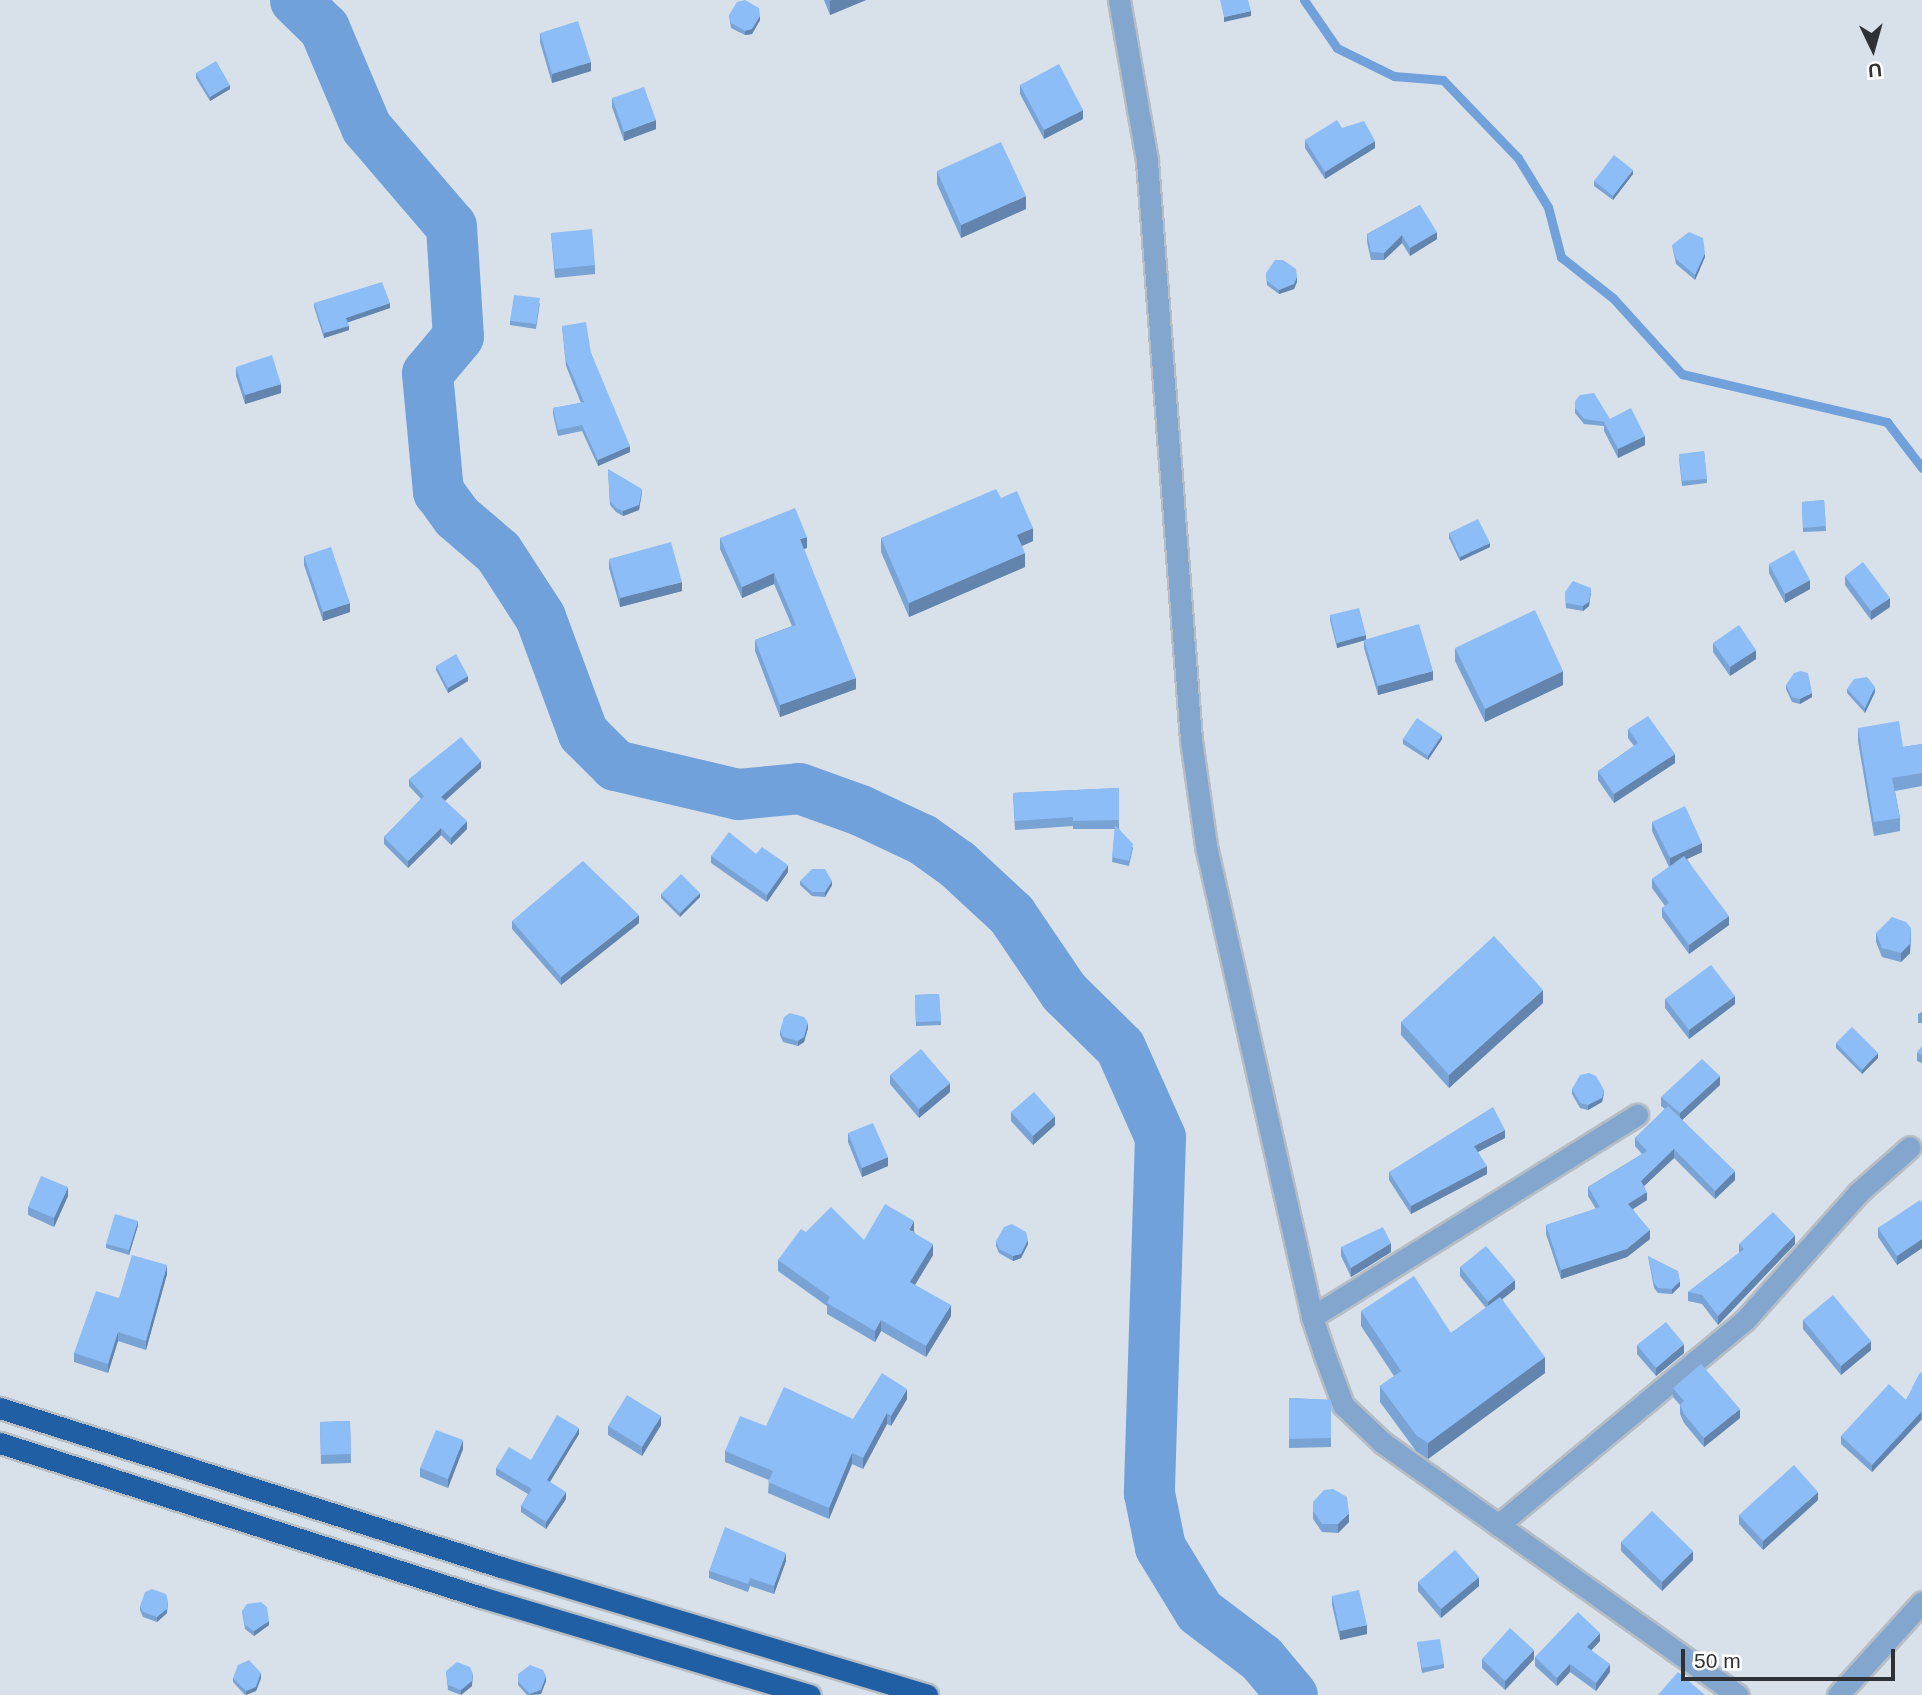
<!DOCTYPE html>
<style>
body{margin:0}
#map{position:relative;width:1922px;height:1695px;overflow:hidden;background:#d8e0e9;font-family:Helvetica,sans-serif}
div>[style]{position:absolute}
.stream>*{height:9px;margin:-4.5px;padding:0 4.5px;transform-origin:4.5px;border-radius:4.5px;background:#71a1da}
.river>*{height:51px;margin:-25.5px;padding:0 25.5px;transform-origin:25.5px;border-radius:25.5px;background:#71a1da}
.roads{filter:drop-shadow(2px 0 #b6bdc5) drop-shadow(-2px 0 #b6bdc5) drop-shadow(0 2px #b6bdc5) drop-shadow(0 -2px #b6bdc5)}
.minor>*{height:21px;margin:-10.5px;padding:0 10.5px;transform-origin:10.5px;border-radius:10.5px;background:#83a6cf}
.highway>*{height:21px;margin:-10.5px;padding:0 10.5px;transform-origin:10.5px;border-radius:10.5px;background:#205fa3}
.wall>*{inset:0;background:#78a3d4}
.shaded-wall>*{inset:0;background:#6284ad}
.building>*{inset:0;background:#8cbdf7}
span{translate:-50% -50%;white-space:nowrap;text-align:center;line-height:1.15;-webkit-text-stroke:5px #fff;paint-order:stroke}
.north{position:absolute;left:1838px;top:14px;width:70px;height:70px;-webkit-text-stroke:5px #fff;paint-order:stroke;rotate:175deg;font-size:19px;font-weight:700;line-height:28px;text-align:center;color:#2e3135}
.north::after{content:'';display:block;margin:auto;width:24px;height:32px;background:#2e3135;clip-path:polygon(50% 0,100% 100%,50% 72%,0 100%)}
.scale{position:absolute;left:1681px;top:1649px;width:214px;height:32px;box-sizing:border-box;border:4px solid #2e3135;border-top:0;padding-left:9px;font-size:21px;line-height:24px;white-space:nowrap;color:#2e3135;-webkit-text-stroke:5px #fff;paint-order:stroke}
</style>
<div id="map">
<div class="stream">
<i style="left:1304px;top:0;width:58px;rotate:55.5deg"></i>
<i style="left:1337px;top:48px;width:64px;rotate:26.2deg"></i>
<i style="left:1394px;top:76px;width:49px;rotate:4.7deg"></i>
<i style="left:1443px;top:80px;width:108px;rotate:46.1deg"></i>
<i style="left:1518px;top:158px;width:57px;rotate:58.5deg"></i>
<i style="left:1548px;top:207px;width:52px;rotate:75.4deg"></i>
<i style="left:1561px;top:257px;width:66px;rotate:38.3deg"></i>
<i style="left:1613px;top:298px;width:103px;rotate:47.8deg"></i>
<i style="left:1682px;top:374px;width:211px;rotate:13.2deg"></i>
<i style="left:1887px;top:422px;width:58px;rotate:52.7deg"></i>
</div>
<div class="river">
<i style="left:295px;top:0;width:40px;rotate:44deg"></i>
<i style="left:324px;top:28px;width:108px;rotate:67deg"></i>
<i style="left:366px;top:127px;width:130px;rotate:49.4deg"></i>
<i style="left:451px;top:226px;width:110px;rotate:86.4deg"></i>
<i style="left:458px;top:336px;width:48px;rotate:130deg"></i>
<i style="left:427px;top:373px;width:119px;rotate:84.7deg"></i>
<i style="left:438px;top:491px;width:31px;rotate:54deg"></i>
<i style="left:456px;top:516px;width:55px;rotate:40.6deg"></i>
<i style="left:498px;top:552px;width:77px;rotate:57.1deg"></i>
<i style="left:540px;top:617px;width:124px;rotate:69.7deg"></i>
<i style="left:583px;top:733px;width:45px;rotate:45deg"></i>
<i style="left:615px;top:765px;width:126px;rotate:13.3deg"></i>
<i style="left:738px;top:794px;width:61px;rotate:-5.6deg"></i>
<i style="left:799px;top:788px;width:65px;rotate:19.8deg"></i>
<i style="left:860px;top:810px;width:68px;rotate:25.1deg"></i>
<i style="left:922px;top:839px;width:43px;rotate:35.5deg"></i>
<i style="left:957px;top:864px;width:74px;rotate:42.8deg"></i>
<i style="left:1011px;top:914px;width:94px;rotate:55.8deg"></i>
<i style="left:1064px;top:992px;width:78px;rotate:44.5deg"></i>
<i style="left:1120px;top:1047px;width:98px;rotate:66deg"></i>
<i style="left:1160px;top:1137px;width:356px;rotate:91.8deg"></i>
<i style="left:1149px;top:1493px;width:55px;rotate:78.5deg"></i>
<i style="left:1160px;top:1547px;width:75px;rotate:58.6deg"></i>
<i style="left:1199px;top:1611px;width:78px;rotate:37.2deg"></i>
<i style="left:1261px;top:1658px;width:48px;rotate:50deg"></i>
</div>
<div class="roads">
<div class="minor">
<i style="left:1119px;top:0;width:163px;rotate:80.1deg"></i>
<i style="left:1147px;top:161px;width:581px;rotate:85.65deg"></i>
<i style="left:1191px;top:740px;width:107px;rotate:81.9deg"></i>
<i style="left:1206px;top:846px;width:483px;rotate:77.3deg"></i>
<i style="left:1312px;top:1317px;width:41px;rotate:71.6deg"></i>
<i style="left:1325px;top:1356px;width:52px;rotate:69.8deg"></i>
<i style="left:1343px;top:1405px;width:55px;rotate:43.5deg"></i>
<i style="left:1383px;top:1443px;width:435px;rotate:35.4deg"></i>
<i style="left:1312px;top:1317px;width:383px;rotate:-31.9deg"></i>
<i style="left:1498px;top:1525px;width:321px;rotate:-39.7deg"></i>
<i style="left:1745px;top:1320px;width:170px;rotate:-48.3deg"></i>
<i style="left:1858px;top:1193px;width:69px;rotate:-41.5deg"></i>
<i style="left:1838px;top:1695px;width:125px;rotate:-47.9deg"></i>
</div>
<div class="highway">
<i style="left:0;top:1408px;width:526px;rotate:17.61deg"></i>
<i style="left:501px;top:1567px;width:445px;rotate:16.7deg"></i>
<i style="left:0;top:1443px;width:505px;rotate:17.75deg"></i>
<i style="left:481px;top:1597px;width:343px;rotate:16.6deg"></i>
</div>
</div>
<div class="wall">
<i style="clip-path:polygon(824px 0,866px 0,830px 15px)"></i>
<i style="clip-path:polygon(729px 15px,760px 20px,752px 34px,745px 35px,731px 28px)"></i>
<i style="clip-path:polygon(540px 33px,591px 71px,552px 83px,540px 42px)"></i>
<i style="clip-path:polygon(196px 73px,230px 89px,210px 101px,196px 78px)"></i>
<i style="clip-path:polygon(1020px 85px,1083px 119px,1044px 139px,1020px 94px)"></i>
<i style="clip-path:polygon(612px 98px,656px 129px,624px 141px,612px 107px)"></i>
<i style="clip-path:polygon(1342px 128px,1375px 148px,1325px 179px,1305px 148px,1305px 140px)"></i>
<i style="clip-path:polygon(937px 171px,1026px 209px,961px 238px,937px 184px)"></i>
<i style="clip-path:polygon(1633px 174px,1613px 200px,1594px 186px,1594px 181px)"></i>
<i style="clip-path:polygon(1420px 205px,1437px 239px,1410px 256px,1402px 243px,1384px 260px,1371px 260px,1367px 242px,1367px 234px)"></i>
<i style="clip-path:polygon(551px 233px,595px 265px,595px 274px,555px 278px)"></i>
<i style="clip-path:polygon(1672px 245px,1705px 257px,1695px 280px,1676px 264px)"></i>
<i style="clip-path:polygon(1266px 273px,1297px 282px,1294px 289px,1279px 294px,1267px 285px)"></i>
<i style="clip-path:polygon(314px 303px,390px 308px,348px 322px,349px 330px,324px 338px,314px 307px)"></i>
<i style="clip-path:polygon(540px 303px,536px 329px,510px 325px,510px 321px)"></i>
<i style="clip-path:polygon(562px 326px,591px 353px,630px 452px,598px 466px,582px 431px,558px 436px,553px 414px,553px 408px,581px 403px,566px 366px)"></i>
<i style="clip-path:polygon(236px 367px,281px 393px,245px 404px,236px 376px)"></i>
<i style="clip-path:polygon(1575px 401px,1610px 419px,1645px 445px,1618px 458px,1604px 431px,1604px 426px,1584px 424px,1575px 413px)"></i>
<i style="clip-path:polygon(1704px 451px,1707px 483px,1682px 486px,1679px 458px)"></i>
<i style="clip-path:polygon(608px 469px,642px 493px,639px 510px,623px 516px,616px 512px,610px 505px)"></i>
<i style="clip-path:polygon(1001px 498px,1033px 541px,1022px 546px,1025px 567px,909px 617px,881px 552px,881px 538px)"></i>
<i style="clip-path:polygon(1824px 500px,1826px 531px,1803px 532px,1802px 502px)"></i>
<i style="clip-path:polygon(1449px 533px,1490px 547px,1460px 561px,1449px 538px)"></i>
<i style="clip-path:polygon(720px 538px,807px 548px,804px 549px,856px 689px,780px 717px,755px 651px,755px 640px,792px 626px,774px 584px,742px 598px,720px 549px)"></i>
<i style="clip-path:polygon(304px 556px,350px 612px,323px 621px,304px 565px)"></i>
<i style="clip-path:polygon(609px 559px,682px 591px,620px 607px,609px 568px)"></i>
<i style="clip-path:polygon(1769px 564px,1810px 589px,1785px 603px,1769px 573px)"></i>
<i style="clip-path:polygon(1845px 576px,1890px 607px,1871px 620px,1845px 585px)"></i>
<i style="clip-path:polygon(1565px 592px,1591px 593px,1589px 606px,1583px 611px,1566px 608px)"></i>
<i style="clip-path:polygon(1330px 615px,1366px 639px,1433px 680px,1378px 695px,1364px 648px,1364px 640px,1337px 648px,1330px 620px)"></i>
<i style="clip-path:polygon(1713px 643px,1756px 659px,1730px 676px,1713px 652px)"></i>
<i style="clip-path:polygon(1455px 648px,1563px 685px,1485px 722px,1455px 661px)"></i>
<i style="clip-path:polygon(436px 666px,468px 681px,448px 693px,436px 670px)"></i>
<i style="clip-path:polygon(1786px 685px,1812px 697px,1800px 704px,1792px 702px,1786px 689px)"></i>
<i style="clip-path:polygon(1847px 689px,1875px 692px,1865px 713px,1847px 693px)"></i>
<i style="clip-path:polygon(1858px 728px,1903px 747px,1922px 744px,1922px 786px,1895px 791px,1900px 818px,1900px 831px,1874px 836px,1858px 741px)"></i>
<i style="clip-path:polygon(1628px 729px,1675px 763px,1614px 803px,1598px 780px,1598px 771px,1634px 746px,1628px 738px)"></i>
<i style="clip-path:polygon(1403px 739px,1442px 739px,1428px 760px,1403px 744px)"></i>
<i style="clip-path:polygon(481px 768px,445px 801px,467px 829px,451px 845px,441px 835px,408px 868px,384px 844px,384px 837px,421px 799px,409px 786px,409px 779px)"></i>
<i style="clip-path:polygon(1119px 788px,1119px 829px,1133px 848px,1129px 866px,1112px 862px,1115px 829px,1073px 829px,1073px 826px,1015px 830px,1013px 793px)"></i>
<i style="clip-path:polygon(1652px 822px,1702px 852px,1687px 859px,1729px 925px,1689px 954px,1662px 917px,1662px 908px,1665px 906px,1652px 888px,1652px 879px,1669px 867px,1652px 831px)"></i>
<i style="clip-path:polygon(756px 854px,788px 872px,767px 902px,711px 863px,711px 856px)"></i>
<i style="clip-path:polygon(800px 881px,832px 885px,825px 897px,812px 896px,800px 885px)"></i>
<i style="clip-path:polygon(661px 894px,700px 897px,680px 917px,661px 898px)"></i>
<i style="clip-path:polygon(512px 921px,639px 923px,561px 985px,512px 929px)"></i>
<i style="clip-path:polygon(1876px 933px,1911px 937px,1910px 953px,1901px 962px,1882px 957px,1876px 942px)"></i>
<i style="clip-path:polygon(939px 994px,941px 1025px,916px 1026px,915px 995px)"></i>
<i style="clip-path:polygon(1665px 999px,1735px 1004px,1689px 1039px,1665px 1008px)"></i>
<i style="clip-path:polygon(1543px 1003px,1449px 1088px,1401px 1035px,1401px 1022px)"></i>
<i style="clip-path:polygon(1922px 1012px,1922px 1023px,1918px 1023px,1918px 1014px)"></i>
<i style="clip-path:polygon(808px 1028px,804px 1042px,798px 1046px,783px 1042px,780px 1035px,780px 1031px)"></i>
<i style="clip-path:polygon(1836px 1043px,1878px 1058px,1862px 1074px,1836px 1048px)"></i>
<i style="clip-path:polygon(1922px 1046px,1922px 1063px,1917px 1061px,1917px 1053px)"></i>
<i style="clip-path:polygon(890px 1075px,950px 1092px,919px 1118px,890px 1084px)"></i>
<i style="clip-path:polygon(1720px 1085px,1682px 1120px,1735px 1180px,1715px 1199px,1674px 1158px,1644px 1186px,1647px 1200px,1633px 1209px,1650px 1239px,1627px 1257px,1561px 1279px,1546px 1234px,1546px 1225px,1596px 1209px,1588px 1196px,1588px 1187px,1642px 1154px,1635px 1146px,1635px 1138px,1665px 1109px,1661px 1106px,1661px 1097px)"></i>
<i style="clip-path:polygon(1572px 1089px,1604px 1094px,1602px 1102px,1588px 1110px,1580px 1108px,1572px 1094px)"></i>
<i style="clip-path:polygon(1011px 1112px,1055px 1125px,1033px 1145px,1011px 1121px)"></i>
<i style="clip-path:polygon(848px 1133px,888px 1166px,862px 1177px,848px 1142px)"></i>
<i style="clip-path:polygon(1505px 1138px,1478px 1152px,1487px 1174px,1411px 1214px,1389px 1180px,1389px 1172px)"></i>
<i style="clip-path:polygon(68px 1196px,54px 1227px,28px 1215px,28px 1207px)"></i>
<i style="clip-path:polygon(1922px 1203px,1922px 1248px,1897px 1265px,1878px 1237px,1878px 1228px)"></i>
<i style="clip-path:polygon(138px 1225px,129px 1255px,106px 1248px,106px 1244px)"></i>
<i style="clip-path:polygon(806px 1232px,864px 1240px,914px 1232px,933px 1255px,915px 1285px,951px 1316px,926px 1357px,881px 1331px,875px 1342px,827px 1314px,827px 1306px,778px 1271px,778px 1260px)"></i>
<i style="clip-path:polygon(996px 1241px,1028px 1244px,1021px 1258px,1013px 1261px,999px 1253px,996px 1246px)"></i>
<i style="clip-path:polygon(1739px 1244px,1795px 1244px,1718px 1325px,1702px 1304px,1688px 1301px,1688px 1292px,1739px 1253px)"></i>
<i style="clip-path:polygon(1341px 1247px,1391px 1252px,1351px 1277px,1341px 1256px)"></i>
<i style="clip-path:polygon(1648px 1256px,1680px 1286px,1672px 1294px,1658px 1293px,1654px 1288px)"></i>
<i style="clip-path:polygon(1460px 1267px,1515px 1289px,1502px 1299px,1545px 1373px,1428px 1459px,1416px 1451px,1380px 1402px,1380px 1386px,1394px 1376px,1361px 1326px,1361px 1311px,1451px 1333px,1486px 1308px,1460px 1276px)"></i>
<i style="clip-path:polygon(167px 1274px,146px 1350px,118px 1341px,108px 1373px,74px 1362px,74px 1353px,119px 1298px)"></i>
<i style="clip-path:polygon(1803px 1320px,1871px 1350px,1841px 1375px,1803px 1329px)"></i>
<i style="clip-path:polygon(1637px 1345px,1684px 1353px,1656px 1376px,1637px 1354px)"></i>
<i style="clip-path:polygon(1922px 1372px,1922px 1420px,1921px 1420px,1872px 1472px,1841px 1444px,1841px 1436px,1906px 1400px)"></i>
<i style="clip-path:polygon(1673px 1388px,1740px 1418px,1704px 1447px,1684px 1423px,1680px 1414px,1680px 1405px,1673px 1397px)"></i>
<i style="clip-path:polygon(1289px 1398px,1331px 1400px,1331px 1447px,1289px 1448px)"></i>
<i style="clip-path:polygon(907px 1399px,891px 1426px,887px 1424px,863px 1469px,852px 1464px,829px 1519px,768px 1493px,769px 1480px,725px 1462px,725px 1451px,766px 1426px,853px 1419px)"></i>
<i style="clip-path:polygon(350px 1421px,351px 1463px,321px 1464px,320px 1422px)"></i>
<i style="clip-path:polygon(661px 1425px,642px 1456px,608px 1435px,608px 1426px)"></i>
<i style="clip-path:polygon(579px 1434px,549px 1482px,566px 1499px,546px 1529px,521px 1512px,521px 1506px,528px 1494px,496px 1475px,496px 1468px,531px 1460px)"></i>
<i style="clip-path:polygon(463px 1449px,448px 1488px,420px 1477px,420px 1468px)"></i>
<i style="clip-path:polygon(1818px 1500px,1763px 1550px,1739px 1524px,1739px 1515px)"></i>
<i style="clip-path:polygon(1313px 1502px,1349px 1522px,1338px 1533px,1322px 1532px,1313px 1519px)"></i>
<i style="clip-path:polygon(1621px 1542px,1693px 1560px,1662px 1591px,1621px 1551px)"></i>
<i style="clip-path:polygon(786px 1561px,774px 1594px,750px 1586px,748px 1592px,709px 1578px,709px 1571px)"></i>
<i style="clip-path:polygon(1418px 1582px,1479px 1586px,1441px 1618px,1418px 1591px)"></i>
<i style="clip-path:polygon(1332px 1596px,1367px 1634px,1340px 1640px,1332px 1605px)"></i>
<i style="clip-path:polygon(140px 1606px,167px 1613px,157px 1622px,143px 1617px,140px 1610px)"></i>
<i style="clip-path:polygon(242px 1611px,269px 1625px,254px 1636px,245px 1629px)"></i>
<i style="clip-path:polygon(1600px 1641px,1591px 1650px,1610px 1672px,1596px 1691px,1570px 1672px,1557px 1686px,1535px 1666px,1535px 1657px)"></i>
<i style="clip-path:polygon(1417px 1642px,1444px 1664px,1444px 1668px,1422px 1673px)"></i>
<i style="clip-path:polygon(1482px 1659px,1534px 1659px,1505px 1690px,1482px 1668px)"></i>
<i style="clip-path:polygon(446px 1671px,472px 1686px,461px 1695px,448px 1690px)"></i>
<i style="clip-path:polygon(518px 1674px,546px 1681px,541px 1694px,527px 1695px,518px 1685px)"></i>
<i style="clip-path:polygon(233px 1678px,261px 1678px,256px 1691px,245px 1695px,233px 1682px)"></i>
</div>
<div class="shaded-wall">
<i style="clip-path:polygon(833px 0,866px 0,830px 15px,830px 1px)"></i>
<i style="clip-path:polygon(1251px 11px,1251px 16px,1224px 22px,1224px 17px)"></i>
<i style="clip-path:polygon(760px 16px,760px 20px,752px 34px,745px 35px,745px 31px)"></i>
<i style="clip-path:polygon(591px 62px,591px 71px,552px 83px,552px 74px)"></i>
<i style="clip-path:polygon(230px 85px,230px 89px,210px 101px,210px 97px)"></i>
<i style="clip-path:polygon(1083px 110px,1083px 119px,1044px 139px,1044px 130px)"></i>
<i style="clip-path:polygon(656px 120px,656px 129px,624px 141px,624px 132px)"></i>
<i style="clip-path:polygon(1375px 141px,1375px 148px,1325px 179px,1325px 172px)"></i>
<i style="clip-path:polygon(1633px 170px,1633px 174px,1613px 200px,1613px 196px)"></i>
<i style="clip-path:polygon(1026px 196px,1026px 209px,961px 238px,961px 225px)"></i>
<i style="clip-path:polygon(1437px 232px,1437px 239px,1410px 256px,1410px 248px)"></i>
<i style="clip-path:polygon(1402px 235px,1402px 243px,1384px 260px,1384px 253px)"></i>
<i style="clip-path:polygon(1705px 253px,1705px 257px,1695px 280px,1695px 275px)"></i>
<i style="clip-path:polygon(1297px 277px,1297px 282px,1294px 289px,1279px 294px,1279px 290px)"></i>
<i style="clip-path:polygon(390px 303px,390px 308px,346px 323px,346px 318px)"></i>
<i style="clip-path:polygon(349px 326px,349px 330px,324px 338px,324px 333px)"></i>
<i style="clip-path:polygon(281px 384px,281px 393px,245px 404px,245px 395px)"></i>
<i style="clip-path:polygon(1645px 436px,1645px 445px,1618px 458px,1618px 449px)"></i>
<i style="clip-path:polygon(630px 446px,630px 452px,598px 466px,598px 460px)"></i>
<i style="clip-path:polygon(642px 489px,639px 510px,623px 516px,623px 511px)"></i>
<i style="clip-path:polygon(1033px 528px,1033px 541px,1017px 548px,1017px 535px)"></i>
<i style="clip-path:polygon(807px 537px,807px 548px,800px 550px,800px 539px)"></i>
<i style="clip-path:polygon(1490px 543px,1490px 547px,1460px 561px,1460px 557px)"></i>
<i style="clip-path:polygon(1025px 553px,1025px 567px,909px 617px,909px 603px)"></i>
<i style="clip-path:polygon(774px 573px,774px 584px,742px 598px,742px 587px)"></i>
<i style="clip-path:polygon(1810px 580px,1810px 589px,1785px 603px,1785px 594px)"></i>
<i style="clip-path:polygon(682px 582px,682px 591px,620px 607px,620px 598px)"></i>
<i style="clip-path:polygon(1591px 588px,1589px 606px,1583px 611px,1583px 606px)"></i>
<i style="clip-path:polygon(1890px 598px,1890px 607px,1871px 620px,1871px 611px)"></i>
<i style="clip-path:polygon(350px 603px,350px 612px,323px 621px,323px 612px)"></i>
<i style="clip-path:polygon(1366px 635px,1366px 640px,1337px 648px,1337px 643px)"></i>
<i style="clip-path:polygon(1756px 650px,1756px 659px,1730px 676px,1730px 667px)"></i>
<i style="clip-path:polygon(1433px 671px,1433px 680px,1378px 695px,1378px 686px)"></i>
<i style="clip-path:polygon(1563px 671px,1563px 685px,1485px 722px,1485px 709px)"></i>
<i style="clip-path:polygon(468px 676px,468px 681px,448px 693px,448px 688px)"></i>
<i style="clip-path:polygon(856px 678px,856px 689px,780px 717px,780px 705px)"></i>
<i style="clip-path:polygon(1875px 687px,1875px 692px,1865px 713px,1865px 708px)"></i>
<i style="clip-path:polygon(1812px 693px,1812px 697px,1800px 704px,1800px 699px)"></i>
<i style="clip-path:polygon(1442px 735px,1442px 739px,1428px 760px,1428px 756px)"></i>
<i style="clip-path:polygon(1675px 754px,1675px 763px,1614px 803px,1614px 794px)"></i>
<i style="clip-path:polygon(481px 761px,481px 768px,441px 804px,441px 797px)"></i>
<i style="clip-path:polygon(467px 821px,467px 829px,451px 845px,451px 838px)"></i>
<i style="clip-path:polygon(441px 828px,441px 835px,408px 868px,408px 861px)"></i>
<i style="clip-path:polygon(1702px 843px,1702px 852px,1670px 867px,1670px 858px)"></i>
<i style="clip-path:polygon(788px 865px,788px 872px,767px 902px,767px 895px)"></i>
<i style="clip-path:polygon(832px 881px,832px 885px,825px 897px,825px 892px)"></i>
<i style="clip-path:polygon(700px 893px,700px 897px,680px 917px,680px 913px)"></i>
<i style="clip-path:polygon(639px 915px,639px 923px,561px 985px,561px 977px)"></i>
<i style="clip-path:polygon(1729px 916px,1729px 925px,1689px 954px,1689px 945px)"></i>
<i style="clip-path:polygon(1911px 928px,1910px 953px,1901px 962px,1901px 953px)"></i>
<i style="clip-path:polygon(1543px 990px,1543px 1003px,1449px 1088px,1449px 1075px)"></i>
<i style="clip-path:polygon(1735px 996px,1735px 1004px,1689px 1039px,1689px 1030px)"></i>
<i style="clip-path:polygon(808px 1023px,808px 1028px,804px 1042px,798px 1046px,798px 1041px)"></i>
<i style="clip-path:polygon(1878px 1053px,1878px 1058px,1862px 1074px,1862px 1070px)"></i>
<i style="clip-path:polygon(1720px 1076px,1720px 1085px,1680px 1122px,1680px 1113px)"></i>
<i style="clip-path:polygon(950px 1083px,950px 1092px,919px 1118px,919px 1109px)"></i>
<i style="clip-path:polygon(1604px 1090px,1602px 1102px,1588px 1110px,1588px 1105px)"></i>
<i style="clip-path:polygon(1055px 1116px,1055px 1125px,1033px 1145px,1033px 1136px)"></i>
<i style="clip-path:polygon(1505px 1130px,1505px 1138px,1474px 1154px,1474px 1146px)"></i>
<i style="clip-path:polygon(1674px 1149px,1674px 1158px,1641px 1189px,1641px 1181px)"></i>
<i style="clip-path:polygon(888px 1157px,888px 1166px,862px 1177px,862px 1168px)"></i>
<i style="clip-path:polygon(1487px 1166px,1487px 1174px,1411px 1214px,1411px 1206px)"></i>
<i style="clip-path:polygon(1735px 1171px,1735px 1180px,1715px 1199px,1715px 1191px)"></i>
<i style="clip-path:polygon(68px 1187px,68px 1196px,54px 1227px,54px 1218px)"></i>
<i style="clip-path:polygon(1647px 1192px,1647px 1200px,1628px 1212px,1628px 1204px)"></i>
<i style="clip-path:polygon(138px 1221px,138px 1225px,129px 1255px,129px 1250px)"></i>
<i style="clip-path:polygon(914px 1221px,914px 1232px,909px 1230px)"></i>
<i style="clip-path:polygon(1650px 1230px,1650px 1239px,1627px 1257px,1561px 1279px,1561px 1270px)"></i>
<i style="clip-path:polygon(1795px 1235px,1795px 1244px,1718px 1325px,1718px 1316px)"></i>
<i style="clip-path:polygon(1922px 1239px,1922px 1248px,1897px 1265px,1897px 1256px)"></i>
<i style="clip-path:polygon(1028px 1240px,1028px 1244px,1021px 1258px,1013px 1261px,1013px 1256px)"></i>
<i style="clip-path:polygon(1391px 1243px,1391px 1252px,1351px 1277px,1351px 1268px)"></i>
<i style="clip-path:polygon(933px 1244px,933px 1255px,910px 1293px,910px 1282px)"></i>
<i style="clip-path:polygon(167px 1265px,167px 1274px,146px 1350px,146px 1341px)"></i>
<i style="clip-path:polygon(1515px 1280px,1515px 1289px,1488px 1311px,1488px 1302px)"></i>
<i style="clip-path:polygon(1680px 1281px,1680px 1286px,1672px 1294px,1672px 1289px)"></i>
<i style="clip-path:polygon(951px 1305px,951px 1316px,926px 1357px,926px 1346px)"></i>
<i style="clip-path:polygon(881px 1320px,881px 1331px,875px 1342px,875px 1331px)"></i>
<i style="clip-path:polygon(118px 1332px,118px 1341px,108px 1373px,108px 1364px)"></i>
<i style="clip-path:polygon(1871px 1341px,1871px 1350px,1841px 1375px,1841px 1366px)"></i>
<i style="clip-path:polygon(1684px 1344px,1684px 1353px,1656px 1376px,1656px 1368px)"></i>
<i style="clip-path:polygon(1545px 1357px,1545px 1373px,1428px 1459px,1428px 1443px)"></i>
<i style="clip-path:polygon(907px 1389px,907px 1399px,891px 1426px,891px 1416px)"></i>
<i style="clip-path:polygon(1740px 1409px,1740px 1418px,1704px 1447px,1704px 1438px)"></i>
<i style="clip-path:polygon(1921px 1412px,1921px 1420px,1872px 1472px,1872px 1465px)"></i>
<i style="clip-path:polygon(887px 1413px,887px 1424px,863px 1469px,863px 1458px)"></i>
<i style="clip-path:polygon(661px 1416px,661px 1425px,642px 1456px,642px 1447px)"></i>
<i style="clip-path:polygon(579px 1428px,579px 1434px,547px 1487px,547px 1480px)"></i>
<i style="clip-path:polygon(463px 1440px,463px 1449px,448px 1488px,448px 1479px)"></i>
<i style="clip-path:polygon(852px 1453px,852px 1464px,829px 1519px,829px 1508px)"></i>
<i style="clip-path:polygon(566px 1492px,566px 1499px,546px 1529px,546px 1522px)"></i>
<i style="clip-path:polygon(1818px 1492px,1818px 1500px,1763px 1550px,1763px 1541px)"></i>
<i style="clip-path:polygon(1349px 1513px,1349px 1522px,1338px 1533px,1338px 1524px)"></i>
<i style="clip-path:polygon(1693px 1551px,1693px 1560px,1662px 1591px,1662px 1582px)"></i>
<i style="clip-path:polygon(786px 1553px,786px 1561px,774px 1594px,774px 1586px)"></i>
<i style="clip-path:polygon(1479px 1577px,1479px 1586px,1441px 1618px,1441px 1609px)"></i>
<i style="clip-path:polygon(168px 1601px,167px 1613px,157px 1622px,157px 1617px)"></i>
<i style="clip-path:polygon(269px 1621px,269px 1625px,254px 1636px,254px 1631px)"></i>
<i style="clip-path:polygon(1367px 1625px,1367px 1634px,1340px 1640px,1340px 1631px)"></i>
<i style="clip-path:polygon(1600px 1633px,1600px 1641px,1587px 1655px,1587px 1647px)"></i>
<i style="clip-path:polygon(1534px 1650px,1534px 1659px,1505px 1690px,1505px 1681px)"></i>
<i style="clip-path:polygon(1570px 1664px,1570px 1672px,1557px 1686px,1557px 1678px)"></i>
<i style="clip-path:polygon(1610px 1664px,1610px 1672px,1596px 1691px,1596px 1683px)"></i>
<i style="clip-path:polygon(261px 1673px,261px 1678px,256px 1691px,246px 1695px,246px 1691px)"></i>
<i style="clip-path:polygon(473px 1674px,472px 1686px,461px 1695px,461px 1690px)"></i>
<i style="clip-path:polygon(546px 1676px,546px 1681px,541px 1694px,530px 1695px)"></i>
</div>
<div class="building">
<i style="clip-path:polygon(745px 0,759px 8px,760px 16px,752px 29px,745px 31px,731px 23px,729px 15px,737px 2px)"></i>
<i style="clip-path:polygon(1220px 0,1248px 0,1251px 11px,1224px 17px)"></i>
<i style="clip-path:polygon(578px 21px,591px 62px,552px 74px,540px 33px)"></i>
<i style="clip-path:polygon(216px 61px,230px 85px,210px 97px,196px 73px)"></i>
<i style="clip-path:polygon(1059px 64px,1083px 110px,1044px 130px,1020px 85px)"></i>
<i style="clip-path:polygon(644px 87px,656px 120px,624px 132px,612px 98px)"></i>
<i style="clip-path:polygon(1337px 120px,1342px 128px,1364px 121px,1375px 141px,1325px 172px,1305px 140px)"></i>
<i style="clip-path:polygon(1001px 142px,1026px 196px,961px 225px,937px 171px)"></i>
<i style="clip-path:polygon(1614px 155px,1633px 170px,1613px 196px,1594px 181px)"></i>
<i style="clip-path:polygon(1420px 205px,1437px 232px,1410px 248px,1402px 235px,1384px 253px,1371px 252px,1367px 234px)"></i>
<i style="clip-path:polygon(592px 229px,595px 265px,555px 269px,551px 233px)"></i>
<i style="clip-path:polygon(1689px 232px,1703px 238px,1705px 253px,1695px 275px,1676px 259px,1672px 245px)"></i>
<i style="clip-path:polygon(1275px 260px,1283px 260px,1296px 269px,1297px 277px,1294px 284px,1279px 290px,1267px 281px,1266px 273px)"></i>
<i style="clip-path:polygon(382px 282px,390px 303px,346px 318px,349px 326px,324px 333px,314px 303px)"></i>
<i style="clip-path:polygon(514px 295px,540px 298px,536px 324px,510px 321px)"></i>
<i style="clip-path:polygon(586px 322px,591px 353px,630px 446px,598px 460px,582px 425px,558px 430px,553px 408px,584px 402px,566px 360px,562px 326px)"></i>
<i style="clip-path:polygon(272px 355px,281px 384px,245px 395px,236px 367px)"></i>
<i style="clip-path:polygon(1594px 393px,1610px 419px,1605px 422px,1584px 419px,1575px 408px,1575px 401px,1580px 395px)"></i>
<i style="clip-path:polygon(1631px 408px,1645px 436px,1618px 449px,1604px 422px)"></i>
<i style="clip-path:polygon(1704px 451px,1707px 479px,1682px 481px,1679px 454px)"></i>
<i style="clip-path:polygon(608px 469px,642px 489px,639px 505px,623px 511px,616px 508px,610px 501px)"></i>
<i style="clip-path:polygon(996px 489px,1001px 498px,1017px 491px,1033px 528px,1017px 535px,1025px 553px,909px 603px,881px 538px)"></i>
<i style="clip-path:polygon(1824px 500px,1826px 526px,1803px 528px,1802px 502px)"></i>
<i style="clip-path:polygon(795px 508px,807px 537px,800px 539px,856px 678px,780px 705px,755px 640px,796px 625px,774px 573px,742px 587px,720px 538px)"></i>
<i style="clip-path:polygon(1478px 519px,1490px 543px,1460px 557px,1449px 533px)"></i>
<i style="clip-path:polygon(671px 542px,682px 582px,620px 598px,609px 559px)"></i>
<i style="clip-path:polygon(331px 547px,350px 603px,323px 612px,304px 556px)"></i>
<i style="clip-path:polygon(1794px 550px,1810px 580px,1785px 594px,1769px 564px)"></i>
<i style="clip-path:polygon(1863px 562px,1890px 598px,1871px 611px,1845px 576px)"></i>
<i style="clip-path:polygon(1573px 581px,1591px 588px,1589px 602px,1583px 606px,1566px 603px,1565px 592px)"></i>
<i style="clip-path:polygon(1359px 608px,1366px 635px,1337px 643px,1330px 615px)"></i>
<i style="clip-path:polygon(1535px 610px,1563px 671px,1485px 709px,1455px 648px)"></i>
<i style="clip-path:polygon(1419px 624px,1433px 671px,1378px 686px,1364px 640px)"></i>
<i style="clip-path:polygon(1739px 625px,1756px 650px,1730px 667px,1713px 643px)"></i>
<i style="clip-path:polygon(456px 654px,468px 676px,448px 688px,436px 666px)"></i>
<i style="clip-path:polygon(1801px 671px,1808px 673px,1812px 693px,1800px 699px,1792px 697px,1786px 685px,1794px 673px)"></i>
<i style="clip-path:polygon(1867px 677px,1875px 687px,1865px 708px,1847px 689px,1854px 679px)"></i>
<i style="clip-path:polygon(1648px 716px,1675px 754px,1614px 794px,1598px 771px,1638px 743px,1628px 729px)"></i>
<i style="clip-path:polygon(1417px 718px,1442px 735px,1428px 756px,1403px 739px)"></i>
<i style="clip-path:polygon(1899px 721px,1903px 747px,1922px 744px,1922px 773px,1892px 778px,1900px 818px,1874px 822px,1858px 728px)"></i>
<i style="clip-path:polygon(461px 737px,481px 761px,441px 797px,467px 821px,451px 838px,441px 828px,408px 861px,384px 837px,424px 796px,409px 779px)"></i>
<i style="clip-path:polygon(1119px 788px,1119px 820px,1073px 821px,1073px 817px,1015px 821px,1013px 793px)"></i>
<i style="clip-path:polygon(1685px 806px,1702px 843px,1670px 858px,1652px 822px)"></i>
<i style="clip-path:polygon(1115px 825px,1133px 844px,1129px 861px,1112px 857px)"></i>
<i style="clip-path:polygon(729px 832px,756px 854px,762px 847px,788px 865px,767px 895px,711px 856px)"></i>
<i style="clip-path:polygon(1684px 856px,1729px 916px,1689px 945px,1662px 908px,1669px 903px,1652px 879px)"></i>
<i style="clip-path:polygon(583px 861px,639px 915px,561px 977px,512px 921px)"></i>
<i style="clip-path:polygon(812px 869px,825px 869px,832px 881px,825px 892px,812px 892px,800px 881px)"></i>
<i style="clip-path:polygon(681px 874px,700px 893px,680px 913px,661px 894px)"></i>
<i style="clip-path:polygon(1892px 917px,1906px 922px,1911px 928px,1910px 944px,1901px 953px,1882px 948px,1876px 933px)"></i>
<i style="clip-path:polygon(1494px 936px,1543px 990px,1449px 1075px,1401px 1022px)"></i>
<i style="clip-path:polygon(1711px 965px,1735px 996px,1689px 1030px,1665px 999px)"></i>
<i style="clip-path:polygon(939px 994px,941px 1021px,916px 1022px,915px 995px)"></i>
<i style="clip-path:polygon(790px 1013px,804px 1017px,808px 1023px,804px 1037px,798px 1041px,783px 1037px,780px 1031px,784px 1017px)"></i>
<i style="clip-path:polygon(1852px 1027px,1878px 1053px,1862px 1070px,1836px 1043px)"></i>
<i style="clip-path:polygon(1922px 1046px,1922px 1055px,1917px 1053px)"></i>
<i style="clip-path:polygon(921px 1049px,950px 1083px,919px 1109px,890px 1075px)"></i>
<i style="clip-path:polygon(1702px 1059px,1720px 1076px,1680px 1113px,1661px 1097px)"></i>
<i style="clip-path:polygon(1589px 1073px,1596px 1076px,1604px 1090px,1602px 1098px,1588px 1105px,1580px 1103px,1572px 1089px,1580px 1075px)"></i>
<i style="clip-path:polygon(1034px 1092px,1055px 1116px,1033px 1136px,1011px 1112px)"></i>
<i style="clip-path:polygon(1668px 1106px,1735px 1171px,1715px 1191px,1674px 1149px,1641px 1181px,1647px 1192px,1628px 1204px,1650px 1230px,1627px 1249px,1561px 1270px,1546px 1225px,1600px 1207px,1588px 1187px,1647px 1151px,1635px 1138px)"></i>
<i style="clip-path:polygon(1493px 1107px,1505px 1130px,1474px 1146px,1487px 1166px,1411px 1206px,1389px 1172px)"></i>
<i style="clip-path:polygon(873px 1123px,888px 1157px,862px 1168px,848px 1133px)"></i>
<i style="clip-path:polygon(41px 1176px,68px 1187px,54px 1218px,28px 1207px)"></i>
<i style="clip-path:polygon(1920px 1200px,1922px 1203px,1922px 1239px,1897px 1256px,1878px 1228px)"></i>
<i style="clip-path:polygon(885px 1204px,914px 1221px,909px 1230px,933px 1244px,910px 1282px,951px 1305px,926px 1346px,881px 1320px,875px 1331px,827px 1303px,830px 1297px,778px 1260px,801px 1229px,806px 1232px,831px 1207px,864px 1240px)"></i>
<i style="clip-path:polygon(1773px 1212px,1795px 1235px,1718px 1316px,1702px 1295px,1688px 1292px,1744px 1249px,1739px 1244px)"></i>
<i style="clip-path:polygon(115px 1214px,138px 1221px,129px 1250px,106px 1244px)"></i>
<i style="clip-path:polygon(1012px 1224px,1026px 1232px,1028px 1240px,1021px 1254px,1013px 1256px,999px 1249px,996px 1241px,1004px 1227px)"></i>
<i style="clip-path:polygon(1383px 1227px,1391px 1243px,1351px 1268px,1341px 1247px)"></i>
<i style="clip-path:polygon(1486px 1246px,1515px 1280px,1488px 1302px,1460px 1267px)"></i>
<i style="clip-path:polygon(132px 1255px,167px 1265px,146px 1341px,118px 1332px,108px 1364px,74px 1353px,96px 1291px,119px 1298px)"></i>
<i style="clip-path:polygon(1648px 1256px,1678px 1271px,1680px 1281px,1672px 1289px,1658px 1288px,1654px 1283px)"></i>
<i style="clip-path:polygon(1414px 1276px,1451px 1333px,1500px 1297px,1545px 1357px,1428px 1443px,1416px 1435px,1380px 1386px,1401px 1371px,1361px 1311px)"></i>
<i style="clip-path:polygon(1833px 1295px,1871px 1341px,1841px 1366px,1803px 1320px)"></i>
<i style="clip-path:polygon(1666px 1322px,1684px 1344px,1656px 1368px,1637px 1345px)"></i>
<i style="clip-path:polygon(1701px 1364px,1740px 1409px,1704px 1438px,1684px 1414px,1680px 1405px,1684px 1401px,1673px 1388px)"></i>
<i style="clip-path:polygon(1922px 1372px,1922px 1413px,1921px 1412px,1872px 1465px,1841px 1436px,1889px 1384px,1906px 1400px,1919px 1374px)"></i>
<i style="clip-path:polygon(882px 1373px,907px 1389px,891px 1416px,887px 1413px,863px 1458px,852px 1453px,829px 1508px,768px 1482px,773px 1471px,725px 1451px,740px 1416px,766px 1426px,784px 1387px,853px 1419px)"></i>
<i style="clip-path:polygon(627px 1395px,661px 1416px,642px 1447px,608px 1426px)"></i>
<i style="clip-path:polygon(1289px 1398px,1331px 1400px,1331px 1438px,1289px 1439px)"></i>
<i style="clip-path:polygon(557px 1415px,579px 1428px,547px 1480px,566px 1492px,546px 1522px,521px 1506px,532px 1489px,496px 1468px,509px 1447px,531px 1460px)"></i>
<i style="clip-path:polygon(350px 1421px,351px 1454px,321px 1455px,320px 1422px)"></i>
<i style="clip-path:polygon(436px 1430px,463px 1440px,448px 1479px,420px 1468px)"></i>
<i style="clip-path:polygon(1794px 1465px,1818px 1492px,1763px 1541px,1739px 1515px)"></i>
<i style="clip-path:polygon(1333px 1489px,1347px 1497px,1349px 1513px,1338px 1524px,1322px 1524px,1313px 1511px,1313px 1502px,1324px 1490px)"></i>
<i style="clip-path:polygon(1652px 1511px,1693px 1551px,1662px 1582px,1621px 1542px)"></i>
<i style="clip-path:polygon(725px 1527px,786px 1553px,774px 1586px,750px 1578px,748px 1584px,709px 1571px)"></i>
<i style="clip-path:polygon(1455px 1550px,1479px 1577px,1441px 1609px,1418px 1582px)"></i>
<i style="clip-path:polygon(152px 1589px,166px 1594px,168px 1601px,167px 1609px,157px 1617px,143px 1612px,140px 1606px,145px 1592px)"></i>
<i style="clip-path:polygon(1359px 1590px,1367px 1625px,1340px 1631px,1332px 1596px)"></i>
<i style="clip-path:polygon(261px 1602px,267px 1607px,269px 1621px,254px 1631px,245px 1625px,242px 1611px,247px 1604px)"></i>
<i style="clip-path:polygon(1578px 1612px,1600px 1633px,1587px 1647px,1610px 1664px,1596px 1683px,1570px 1664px,1557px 1678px,1535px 1657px)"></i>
<i style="clip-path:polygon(1510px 1628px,1534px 1650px,1505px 1681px,1482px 1659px)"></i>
<i style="clip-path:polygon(1440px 1639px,1444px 1664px,1422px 1668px,1417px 1642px)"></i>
<i style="clip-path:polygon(249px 1660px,261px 1673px,256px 1687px,246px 1691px,233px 1678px,238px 1665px)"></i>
<i style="clip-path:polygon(457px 1662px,470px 1667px,473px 1674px,472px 1681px,461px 1690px,448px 1685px,446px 1671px)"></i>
<i style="clip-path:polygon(530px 1665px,543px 1670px,546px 1676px,541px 1690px,530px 1694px,518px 1681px,518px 1674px)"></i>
<i style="clip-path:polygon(1678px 1672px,1705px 1695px,1658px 1695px)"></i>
</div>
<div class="north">U</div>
<div class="scale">50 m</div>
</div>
